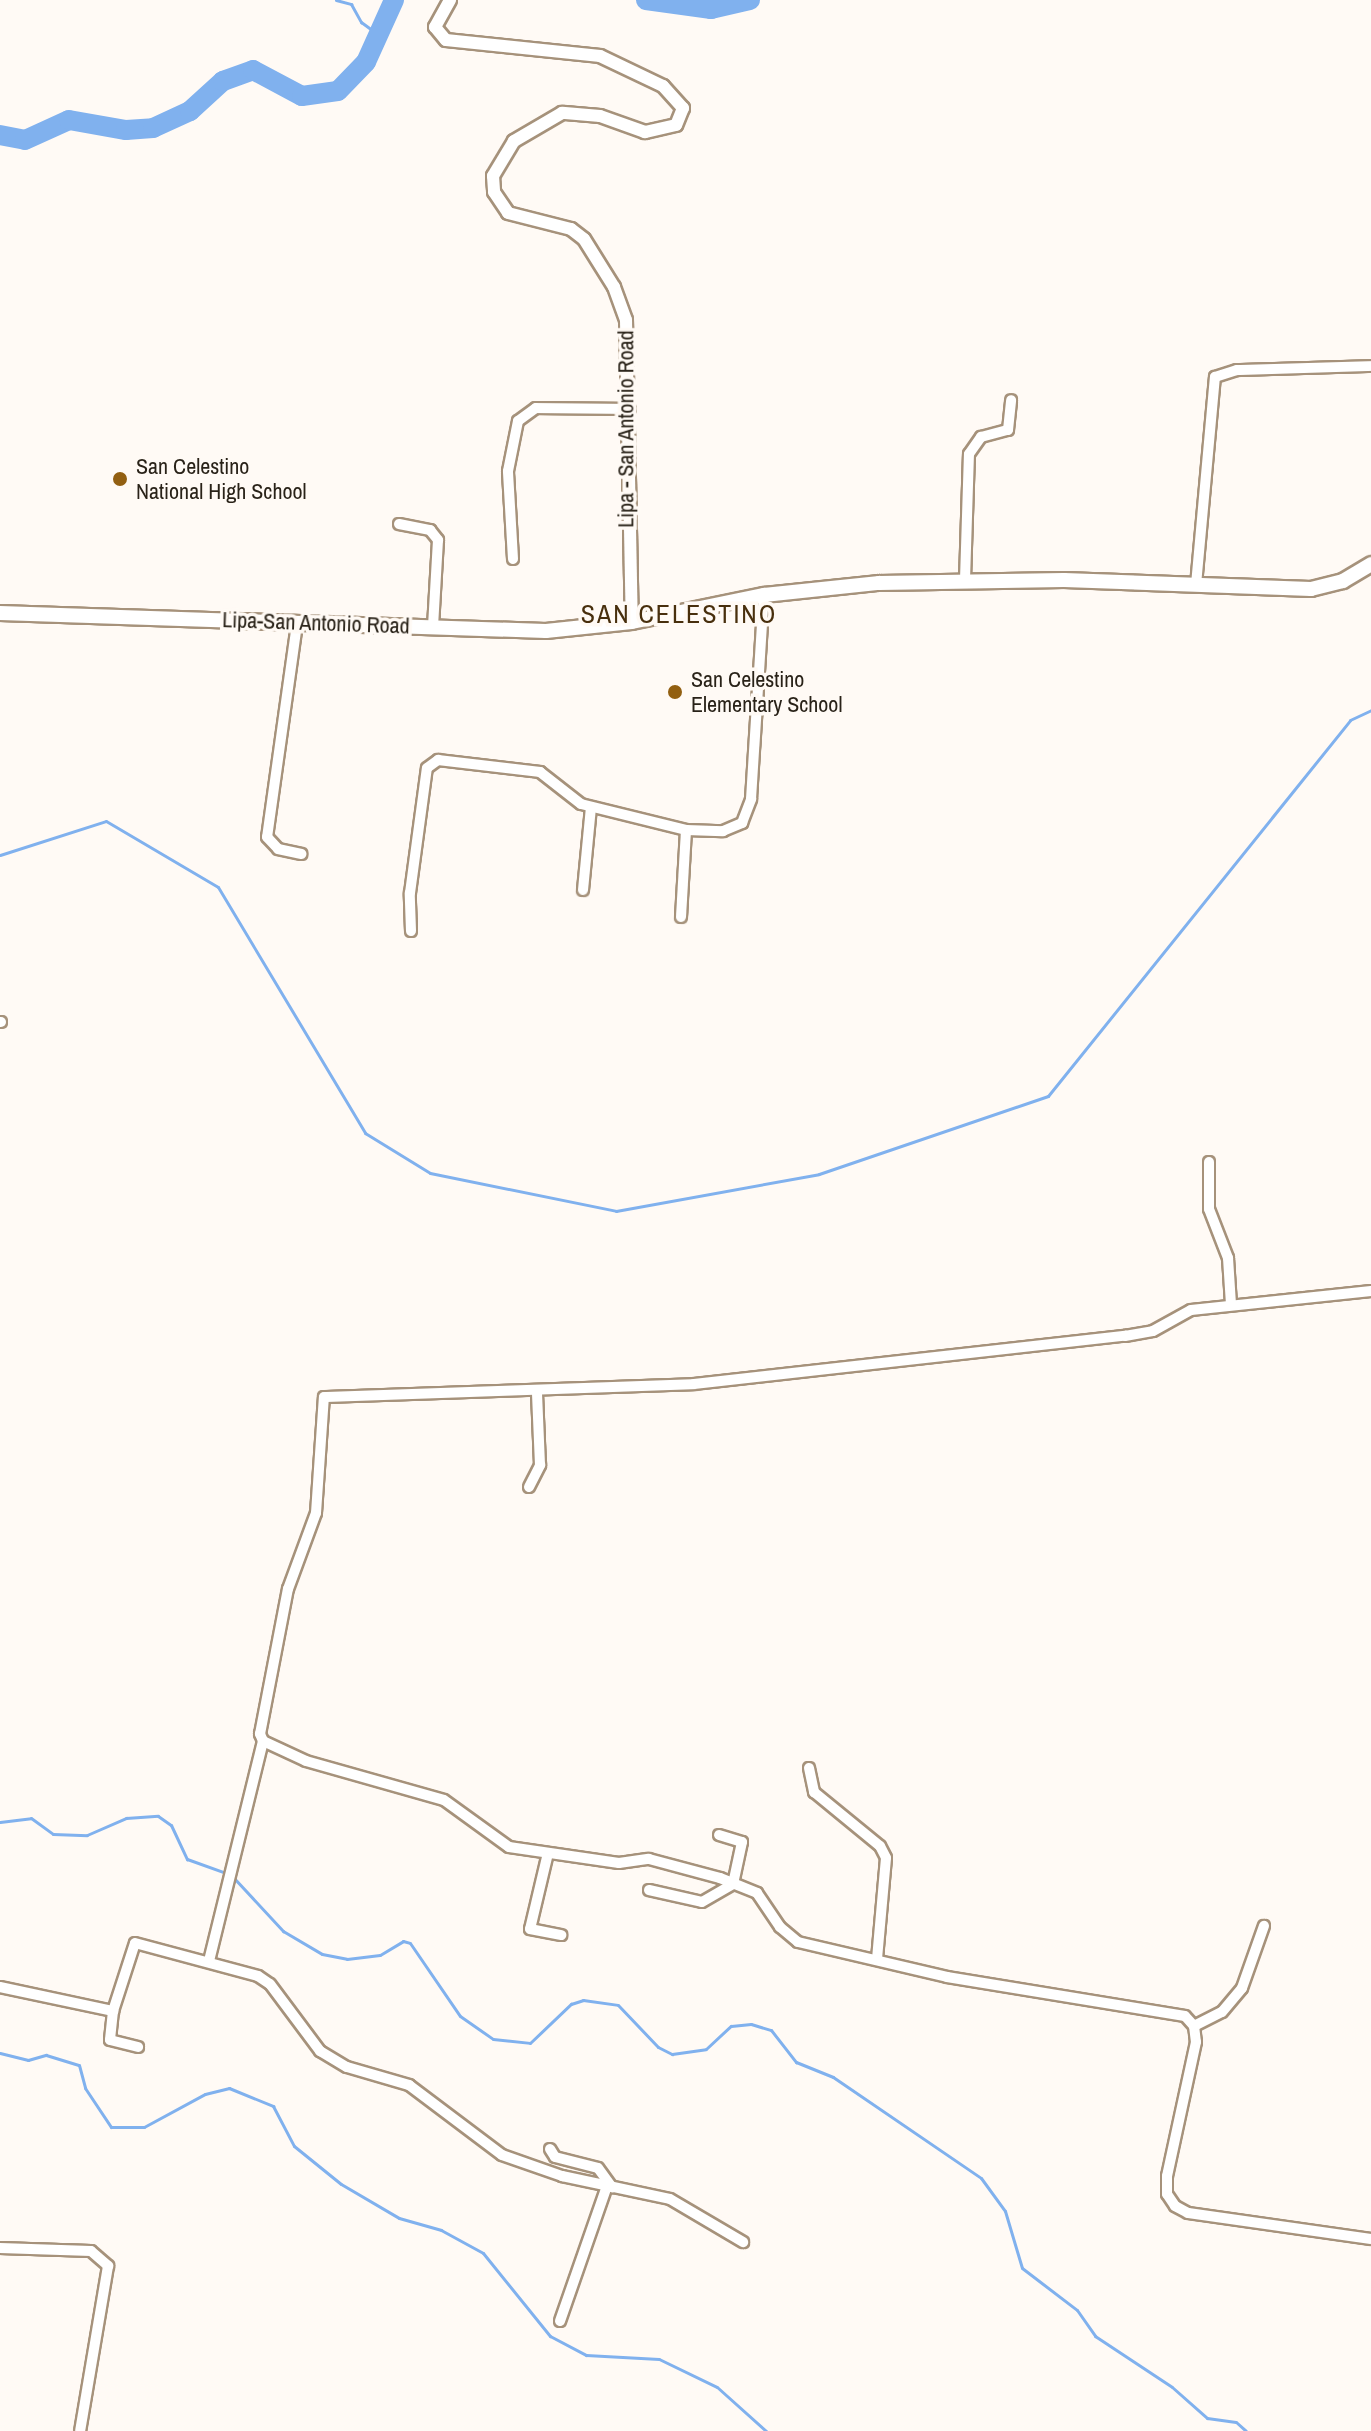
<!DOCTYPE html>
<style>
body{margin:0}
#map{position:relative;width:1371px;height:2431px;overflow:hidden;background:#fffaf5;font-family:"Archivo Narrow",sans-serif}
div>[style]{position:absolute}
.stream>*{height:3px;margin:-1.5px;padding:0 1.5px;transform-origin:1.5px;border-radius:1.5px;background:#80b1ee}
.river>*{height:20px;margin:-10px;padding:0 10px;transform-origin:10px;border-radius:10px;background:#80b1ee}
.roads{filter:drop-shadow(2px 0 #a6927b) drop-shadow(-2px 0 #a6927b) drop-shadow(0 2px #a6927b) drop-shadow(0 -2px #a6927b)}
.minor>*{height:10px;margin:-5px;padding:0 5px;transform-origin:5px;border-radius:5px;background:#fff}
.tertiary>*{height:12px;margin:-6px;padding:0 6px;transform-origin:6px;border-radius:6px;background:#fff}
.secondary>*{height:14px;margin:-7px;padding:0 7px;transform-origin:7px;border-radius:7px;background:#fff}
.dots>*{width:22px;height:22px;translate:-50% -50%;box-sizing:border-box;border:4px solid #fffaf5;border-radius:50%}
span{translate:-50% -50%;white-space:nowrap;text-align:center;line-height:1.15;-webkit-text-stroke:7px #fffaf5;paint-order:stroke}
.street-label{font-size:22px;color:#292218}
.poi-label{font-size:22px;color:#292218}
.left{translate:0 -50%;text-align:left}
.quarter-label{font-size:26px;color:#482f0d;letter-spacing:2px}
</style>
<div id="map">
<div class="stream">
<i style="left:336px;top:0;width:16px;rotate:15deg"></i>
<i style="left:351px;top:4px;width:21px;rotate:61deg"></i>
<i style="left:361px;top:22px;width:22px;rotate:36deg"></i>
<i style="left:0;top:855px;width:111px;rotate:-17.8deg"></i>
<i style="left:106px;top:821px;width:130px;rotate:30.5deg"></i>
<i style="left:218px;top:887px;width:287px;rotate:59.1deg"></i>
<i style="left:365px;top:1133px;width:76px;rotate:31.6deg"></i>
<i style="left:430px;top:1173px;width:190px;rotate:11.5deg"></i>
<i style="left:616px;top:1211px;width:206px;rotate:-10.3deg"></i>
<i style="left:819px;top:1174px;width:242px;rotate:-18.8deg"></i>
<i style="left:1048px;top:1096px;width:482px;rotate:-51.2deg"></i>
<i style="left:1350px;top:720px;width:23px;rotate:-25deg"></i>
<i style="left:0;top:1822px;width:31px;rotate:-7deg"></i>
<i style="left:31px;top:1818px;width:27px;rotate:36deg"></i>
<i style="left:53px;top:1834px;width:34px;rotate:2deg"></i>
<i style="left:87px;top:1835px;width:43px;rotate:-23.6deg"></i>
<i style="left:126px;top:1818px;width:32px;rotate:-4deg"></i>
<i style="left:158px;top:1816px;width:16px;rotate:35deg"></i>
<i style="left:171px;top:1825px;width:38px;rotate:65deg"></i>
<i style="left:187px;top:1859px;width:41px;rotate:19.7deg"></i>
<i style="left:233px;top:1877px;width:74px;rotate:47.2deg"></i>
<i style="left:283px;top:1931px;width:45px;rotate:30.5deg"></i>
<i style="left:322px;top:1954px;width:25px;rotate:11deg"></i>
<i style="left:347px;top:1959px;width:33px;rotate:-7deg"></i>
<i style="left:380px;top:1955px;width:27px;rotate:-31deg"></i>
<i style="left:403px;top:1941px;width:7px;rotate:16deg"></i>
<i style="left:410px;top:1943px;width:88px;rotate:55.6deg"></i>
<i style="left:460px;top:2016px;width:40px;rotate:34.9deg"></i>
<i style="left:493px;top:2039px;width:37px;rotate:6deg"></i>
<i style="left:530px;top:2043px;width:57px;rotate:-43.6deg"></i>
<i style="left:571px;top:2004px;width:13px;rotate:-18deg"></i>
<i style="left:583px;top:2000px;width:35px;rotate:8deg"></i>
<i style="left:618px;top:2005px;width:58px;rotate:46.4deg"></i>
<i style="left:658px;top:2047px;width:16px;rotate:27deg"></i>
<i style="left:672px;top:2054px;width:34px;rotate:-8deg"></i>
<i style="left:706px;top:2049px;width:34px;rotate:-43deg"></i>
<i style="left:731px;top:2026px;width:20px;rotate:-6deg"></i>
<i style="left:751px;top:2024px;width:21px;rotate:17deg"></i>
<i style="left:771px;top:2030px;width:41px;rotate:52deg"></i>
<i style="left:796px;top:2062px;width:40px;rotate:22deg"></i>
<i style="left:833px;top:2077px;width:179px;rotate:34.3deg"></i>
<i style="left:981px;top:2178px;width:41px;rotate:54deg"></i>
<i style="left:1005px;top:2211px;width:59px;rotate:73.4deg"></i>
<i style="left:1022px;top:2268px;width:69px;rotate:37.4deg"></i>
<i style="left:1077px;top:2310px;width:32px;rotate:55deg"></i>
<i style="left:1095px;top:2336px;width:92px;rotate:33.5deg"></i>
<i style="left:1172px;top:2387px;width:47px;rotate:41.5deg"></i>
<i style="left:1207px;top:2418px;width:29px;rotate:8deg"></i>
<i style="left:1236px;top:2422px;width:13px;rotate:42deg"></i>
<i style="left:0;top:2053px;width:29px;rotate:14deg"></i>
<i style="left:28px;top:2060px;width:19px;rotate:-16deg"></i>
<i style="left:46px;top:2055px;width:34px;rotate:17deg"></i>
<i style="left:79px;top:2065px;width:24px;rotate:75deg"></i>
<i style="left:85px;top:2088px;width:47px;rotate:56.3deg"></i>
<i style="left:111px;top:2127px;width:33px"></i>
<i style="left:144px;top:2127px;width:69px;rotate:-28.4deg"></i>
<i style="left:205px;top:2094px;width:25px;rotate:-14deg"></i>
<i style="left:229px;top:2088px;width:48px;rotate:22.2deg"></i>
<i style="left:273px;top:2106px;width:45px;rotate:62.3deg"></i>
<i style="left:294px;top:2146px;width:60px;rotate:39deg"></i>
<i style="left:341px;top:2184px;width:67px;rotate:30.4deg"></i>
<i style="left:399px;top:2218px;width:44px;rotate:15.9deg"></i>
<i style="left:441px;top:2230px;width:48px;rotate:28.7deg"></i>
<i style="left:483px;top:2253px;width:107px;rotate:51.1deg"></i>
<i style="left:550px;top:2336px;width:41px;rotate:27.8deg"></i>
<i style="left:586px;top:2355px;width:73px;rotate:3.1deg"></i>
<i style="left:659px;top:2359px;width:64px;rotate:25.8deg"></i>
<i style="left:717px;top:2387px;width:66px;rotate:41.9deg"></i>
</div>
<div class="river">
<i style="left:646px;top:0;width:66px;rotate:7.9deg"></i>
<i style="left:711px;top:9px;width:40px;rotate:-13deg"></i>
<i style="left:0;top:135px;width:25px;rotate:11deg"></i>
<i style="left:25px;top:140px;width:48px;rotate:-24.4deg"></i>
<i style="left:69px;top:120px;width:58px;rotate:10deg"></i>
<i style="left:126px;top:130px;width:27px;rotate:-4deg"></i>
<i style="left:153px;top:128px;width:41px;rotate:-24.7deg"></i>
<i style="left:190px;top:111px;width:45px;rotate:-42.3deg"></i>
<i style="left:223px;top:81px;width:32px;rotate:-20deg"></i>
<i style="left:253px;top:70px;width:55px;rotate:28deg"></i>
<i style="left:302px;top:96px;width:36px;rotate:-8deg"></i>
<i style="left:338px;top:91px;width:40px;rotate:-46deg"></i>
<i style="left:366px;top:62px;width:68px;rotate:-65.7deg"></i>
</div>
<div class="roads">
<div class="minor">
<i style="left:399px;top:524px;width:32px;rotate:11deg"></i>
<i style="left:430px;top:530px;width:13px;rotate:51deg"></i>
<i style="left:438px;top:540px;width:87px;rotate:93.3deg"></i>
<i style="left:513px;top:559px;width:88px;rotate:-93.3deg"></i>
<i style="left:508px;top:471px;width:51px;rotate:-78.7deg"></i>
<i style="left:518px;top:421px;width:22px;rotate:-36deg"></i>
<i style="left:536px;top:408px;width:94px;rotate:0.6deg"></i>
<i style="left:965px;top:580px;width:126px;rotate:-88.2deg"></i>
<i style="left:969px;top:454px;width:21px;rotate:-55deg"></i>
<i style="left:981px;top:437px;width:28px;rotate:-15deg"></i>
<i style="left:1008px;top:430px;width:30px;rotate:-84deg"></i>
<i style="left:1196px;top:585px;width:209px;rotate:-84.8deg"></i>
<i style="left:1215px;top:377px;width:23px;rotate:-18deg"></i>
<i style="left:1237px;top:370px;width:134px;rotate:-1.7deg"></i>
<i style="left:297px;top:624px;width:215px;rotate:98deg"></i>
<i style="left:267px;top:837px;width:16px;rotate:47deg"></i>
<i style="left:278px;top:849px;width:24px;rotate:12deg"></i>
<i style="left:583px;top:890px;width:83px;rotate:-84.5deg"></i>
<i style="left:681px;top:917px;width:87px;rotate:-86.7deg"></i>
<i style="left:411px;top:931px;width:38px;rotate:-92deg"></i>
<i style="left:410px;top:893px;width:126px;rotate:-82.3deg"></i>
<i style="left:427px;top:768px;width:14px;rotate:-36deg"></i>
<i style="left:438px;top:760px;width:103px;rotate:6.7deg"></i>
<i style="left:540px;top:772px;width:52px;rotate:38deg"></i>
<i style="left:581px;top:804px;width:108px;rotate:13.9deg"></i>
<i style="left:686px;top:830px;width:37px;rotate:2deg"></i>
<i style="left:723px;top:831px;width:21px;rotate:-23deg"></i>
<i style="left:742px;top:823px;width:26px;rotate:-69deg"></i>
<i style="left:751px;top:799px;width:204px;rotate:-86.4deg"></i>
<i style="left:0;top:1022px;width:1px"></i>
<i style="left:1209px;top:1162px;width:47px;rotate:90deg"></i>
<i style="left:1209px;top:1209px;width:53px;rotate:68.8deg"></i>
<i style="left:1228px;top:1258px;width:47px;rotate:86.3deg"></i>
<i style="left:529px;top:1487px;width:25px;rotate:-63deg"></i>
<i style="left:540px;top:1465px;width:73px;rotate:-92.4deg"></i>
<i style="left:263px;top:1741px;width:47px;rotate:24.9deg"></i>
<i style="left:306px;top:1761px;width:143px;rotate:15.8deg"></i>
<i style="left:444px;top:1800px;width:80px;rotate:35.9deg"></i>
<i style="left:509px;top:1847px;width:111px;rotate:8.3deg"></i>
<i style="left:619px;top:1863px;width:30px;rotate:-8deg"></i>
<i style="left:649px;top:1859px;width:73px;rotate:15deg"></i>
<i style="left:720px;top:1878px;width:40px;rotate:22deg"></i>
<i style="left:757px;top:1893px;width:41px;rotate:55.9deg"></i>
<i style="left:780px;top:1927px;width:23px;rotate:40deg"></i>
<i style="left:798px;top:1942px;width:153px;rotate:13.2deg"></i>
<i style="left:947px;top:1977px;width:241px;rotate:9.3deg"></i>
<i style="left:1185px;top:2016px;width:13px;rotate:48deg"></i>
<i style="left:1194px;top:2026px;width:16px;rotate:83deg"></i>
<i style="left:1196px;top:2042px;width:137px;rotate:102.2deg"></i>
<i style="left:1167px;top:2176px;width:18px;rotate:90deg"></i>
<i style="left:1167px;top:2194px;width:14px;rotate:56deg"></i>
<i style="left:1175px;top:2206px;width:15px;rotate:28deg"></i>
<i style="left:1188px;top:2213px;width:185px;rotate:8.1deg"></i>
<i style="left:809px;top:1768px;width:25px;rotate:78deg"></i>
<i style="left:814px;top:1792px;width:85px;rotate:39.3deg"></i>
<i style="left:880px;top:1846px;width:13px;rotate:63deg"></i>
<i style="left:886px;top:1858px;width:100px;rotate:95.1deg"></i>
<i style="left:548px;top:1853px;width:78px;rotate:103.3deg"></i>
<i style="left:530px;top:1929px;width:32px;rotate:11deg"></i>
<i style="left:649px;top:1890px;width:54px;rotate:12.8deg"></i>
<i style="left:702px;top:1902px;width:36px;rotate:-30deg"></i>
<i style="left:733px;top:1884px;width:43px;rotate:-77.9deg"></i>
<i style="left:742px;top:1842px;width:24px;rotate:-163deg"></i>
<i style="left:209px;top:1961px;width:227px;rotate:-76.2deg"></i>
<i style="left:263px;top:1741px;width:8px;rotate:-113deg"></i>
<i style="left:260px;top:1734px;width:148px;rotate:-79.1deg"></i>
<i style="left:288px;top:1589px;width:81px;rotate:-69.8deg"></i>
<i style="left:316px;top:1513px;width:116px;rotate:-86.1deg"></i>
<i style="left:324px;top:1397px;width:370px;rotate:-2deg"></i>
<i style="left:694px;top:1384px;width:434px;rotate:-6.4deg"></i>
<i style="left:1125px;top:1336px;width:28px;rotate:-10deg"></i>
<i style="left:1153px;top:1331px;width:43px;rotate:-28.9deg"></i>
<i style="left:1191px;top:1310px;width:181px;rotate:-6deg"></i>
<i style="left:0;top:1987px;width:116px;rotate:12deg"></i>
<i style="left:113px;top:2011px;width:71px;rotate:-72.1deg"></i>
<i style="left:135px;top:1943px;width:127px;rotate:15deg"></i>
<i style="left:258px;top:1976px;width:14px;rotate:34deg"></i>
<i style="left:270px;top:1984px;width:84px;rotate:53.3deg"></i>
<i style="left:320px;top:2051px;width:31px;rotate:31deg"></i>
<i style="left:347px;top:2067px;width:65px;rotate:16.2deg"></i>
<i style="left:409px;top:2085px;width:116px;rotate:37deg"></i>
<i style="left:502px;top:2155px;width:64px;rotate:19.3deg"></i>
<i style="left:562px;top:2176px;width:110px;rotate:12deg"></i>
<i style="left:670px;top:2199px;width:85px;rotate:30.5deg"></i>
<i style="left:113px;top:2011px;width:29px;rotate:96deg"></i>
<i style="left:110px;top:2040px;width:29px;rotate:14deg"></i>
<i style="left:1194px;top:2026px;width:31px;rotate:-27deg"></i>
<i style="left:1222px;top:2012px;width:31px;rotate:-50deg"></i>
<i style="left:1242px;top:1988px;width:66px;rotate:-70.5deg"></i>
<i style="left:550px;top:2149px;width:9px;rotate:58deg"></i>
<i style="left:555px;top:2157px;width:44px;rotate:14.3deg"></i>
<i style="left:598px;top:2168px;width:24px;rotate:54deg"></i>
<i style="left:0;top:2248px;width:91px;rotate:1.9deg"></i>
<i style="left:91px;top:2251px;width:23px;rotate:41deg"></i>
<i style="left:108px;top:2266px;width:167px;rotate:99.6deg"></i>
<i style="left:560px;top:2321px;width:143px;rotate:-70.8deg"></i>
</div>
<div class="tertiary">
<i style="left:450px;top:0;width:31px;rotate:119deg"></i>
<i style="left:435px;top:27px;width:17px;rotate:50deg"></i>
<i style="left:446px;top:40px;width:155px;rotate:5.9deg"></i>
<i style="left:600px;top:56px;width:70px;rotate:25.5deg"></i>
<i style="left:663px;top:86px;width:30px;rotate:48deg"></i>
<i style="left:683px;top:108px;width:18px;rotate:112deg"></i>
<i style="left:676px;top:125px;width:32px;rotate:167deg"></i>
<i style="left:645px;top:132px;width:48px;rotate:-160.4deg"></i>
<i style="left:600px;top:116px;width:38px;rotate:-175deg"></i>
<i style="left:562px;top:113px;width:56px;rotate:149.7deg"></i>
<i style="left:514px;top:141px;width:41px;rotate:121deg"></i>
<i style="left:493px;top:176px;width:16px;rotate:86deg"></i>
<i style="left:494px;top:192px;width:25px;rotate:56deg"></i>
<i style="left:508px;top:213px;width:65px;rotate:14.3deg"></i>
<i style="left:571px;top:229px;width:16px;rotate:38deg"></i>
<i style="left:584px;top:239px;width:57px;rotate:58deg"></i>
<i style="left:614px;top:287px;width:35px;rotate:70deg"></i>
<i style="left:626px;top:320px;width:302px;rotate:88.9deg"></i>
</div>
<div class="secondary">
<i style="left:0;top:613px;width:546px;rotate:1.89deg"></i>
<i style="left:546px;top:631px;width:86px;rotate:-6deg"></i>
<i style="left:632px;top:622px;width:135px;rotate:-11.6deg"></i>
<i style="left:764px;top:595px;width:116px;rotate:-6deg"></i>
<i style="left:879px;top:583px;width:185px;rotate:-0.9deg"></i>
<i style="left:1064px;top:580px;width:247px;rotate:2.1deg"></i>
<i style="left:1311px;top:589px;width:33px;rotate:-14deg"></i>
<i style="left:1343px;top:581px;width:33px;rotate:-31deg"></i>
</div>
</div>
<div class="dots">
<i style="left:120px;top:479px;background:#925f11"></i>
<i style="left:675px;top:692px;background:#925f11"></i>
</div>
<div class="street-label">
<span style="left:626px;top:429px;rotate:-90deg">Lipa - San Antonio Road</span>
<span style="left:316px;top:623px;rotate:2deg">Lipa-San Antonio Road</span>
</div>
<div class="poi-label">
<span class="left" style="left:136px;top:479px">San Celestino<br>National High School</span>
<span class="left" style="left:691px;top:692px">San Celestino<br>Elementary School</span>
</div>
<div class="quarter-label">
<span style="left:679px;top:614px">SAN CELESTINO</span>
</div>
</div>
